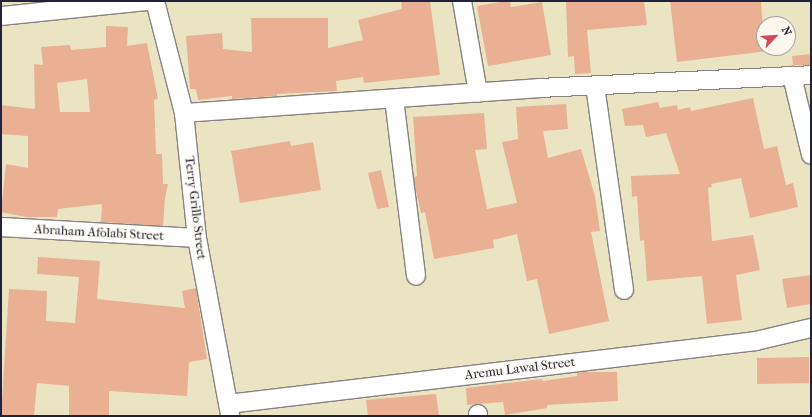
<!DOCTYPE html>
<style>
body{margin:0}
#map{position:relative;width:812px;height:417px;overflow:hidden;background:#ebe4c3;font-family:"IM FELL French Canon",serif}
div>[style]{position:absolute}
.building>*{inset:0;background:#eab094}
.roads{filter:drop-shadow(1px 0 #86837f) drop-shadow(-1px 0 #86837f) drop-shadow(0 1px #86837f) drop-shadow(0 -1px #86837f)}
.minor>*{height:18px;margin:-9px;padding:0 9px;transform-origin:9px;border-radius:9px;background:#fff}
span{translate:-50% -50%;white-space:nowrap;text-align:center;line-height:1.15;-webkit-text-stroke:3px #fbf7ec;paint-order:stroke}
.street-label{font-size:13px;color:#22223b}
.frame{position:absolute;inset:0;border:2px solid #22223b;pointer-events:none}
.north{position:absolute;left:756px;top:16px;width:40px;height:40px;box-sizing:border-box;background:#fbf7ec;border:1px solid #a4a2a5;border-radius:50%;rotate:65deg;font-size:11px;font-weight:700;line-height:16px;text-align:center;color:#22223b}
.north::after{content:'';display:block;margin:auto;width:14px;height:18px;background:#d1495b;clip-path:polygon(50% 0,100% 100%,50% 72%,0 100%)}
</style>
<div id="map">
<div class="building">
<i style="clip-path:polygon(401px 1px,430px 1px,440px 75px,364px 83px,363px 77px,336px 81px,337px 91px,277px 94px,277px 96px,232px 99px,232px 96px,198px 100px,196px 89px,190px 89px,186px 36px,222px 33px,223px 49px,252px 52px,251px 18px,328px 18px,328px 48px,363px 40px,358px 20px,402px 9px)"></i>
<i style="clip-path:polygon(506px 1px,510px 1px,511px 7px,542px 2px,551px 55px,488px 66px,477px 6px)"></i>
<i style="clip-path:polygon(566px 1px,644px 1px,647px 25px,587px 30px,591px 73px,575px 74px,574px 56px,568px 57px)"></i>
<i style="clip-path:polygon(670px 1px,761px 1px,764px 48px,768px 48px,768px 51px,677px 62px)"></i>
<i style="clip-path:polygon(evenodd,106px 26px,128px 27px,127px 46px,147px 43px,158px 99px,154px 100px,156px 154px,162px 154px,163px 184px,168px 184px,165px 198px,163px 226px,101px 222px,102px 204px,58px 209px,57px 217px,26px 217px,1px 212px,6px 164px,28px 168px,28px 136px,1px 134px,1px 105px,35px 109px,34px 64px,43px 65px,41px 47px,70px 45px,71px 50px,106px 47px,106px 26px,87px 79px,90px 112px,60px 112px,57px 83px,87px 79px)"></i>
<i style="clip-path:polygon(811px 54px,811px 65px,793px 65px,792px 56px)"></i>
<i style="clip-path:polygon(753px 98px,764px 149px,777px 146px,786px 185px,793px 183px,798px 207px,750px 218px,741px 178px,711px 184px,712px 187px,708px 188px,712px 241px,753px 235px,760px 270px,736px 275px,742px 320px,707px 324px,702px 276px,647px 281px,644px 240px,640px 241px,637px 196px,632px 197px,631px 176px,680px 174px,666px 133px,646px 137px,643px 125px,625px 126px,622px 109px,658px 102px,660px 108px,677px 105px,678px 110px,690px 107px,691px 111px)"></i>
<i style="clip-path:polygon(566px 104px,568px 129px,543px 131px,548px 158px,581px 149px,595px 196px,600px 231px,591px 232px,609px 321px,549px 334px,537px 279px,527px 281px,517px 234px,493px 240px,494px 248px,434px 259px,425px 212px,421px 213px,415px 187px,414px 177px,417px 176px,413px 117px,484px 113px,487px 149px,475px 150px,487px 209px,517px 203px,502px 142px,518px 139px,516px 107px)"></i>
<i style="clip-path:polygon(290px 141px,291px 146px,313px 142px,321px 190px,240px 203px,231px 151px)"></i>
<i style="clip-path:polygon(381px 170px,389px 207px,377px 209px,368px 173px)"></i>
<i style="clip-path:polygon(38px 257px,100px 261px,97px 299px,185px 308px,182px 291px,196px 288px,207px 359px,189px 362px,187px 396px,109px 391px,109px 416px,69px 416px,69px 386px,37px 383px,34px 416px,1px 416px,9px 289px,47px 291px,46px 321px,75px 323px,79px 277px,37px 274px)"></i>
<i style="clip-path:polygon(811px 275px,811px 304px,787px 308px,782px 279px)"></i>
<i style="clip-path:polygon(809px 357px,809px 383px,757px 384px,757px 358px)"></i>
<i style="clip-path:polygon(582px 372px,617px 372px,618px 401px,547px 405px,547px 408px,505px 415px,503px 402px,467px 405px,466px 388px,542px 379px,543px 381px,577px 376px,577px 373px)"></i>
<i style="clip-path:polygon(436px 394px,439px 416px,368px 416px,366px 400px)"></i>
</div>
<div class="roads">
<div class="minor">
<i style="left:155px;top:1px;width:116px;rotate:75.5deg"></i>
<i style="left:184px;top:113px;width:126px;rotate:84.1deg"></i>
<i style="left:197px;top:238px;width:180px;rotate:79.4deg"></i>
<i style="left:462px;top:1px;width:93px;rotate:80.1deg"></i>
<i style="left:1px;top:16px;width:147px;rotate:-5.9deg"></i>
<i style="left:792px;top:76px;width:81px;rotate:76.5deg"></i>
<i style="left:595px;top:86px;width:206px;rotate:81.9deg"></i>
<i style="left:394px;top:99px;width:178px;rotate:82.9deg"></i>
<i style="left:184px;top:113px;width:356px;rotate:-4deg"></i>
<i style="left:539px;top:88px;width:272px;rotate:-2.7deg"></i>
<i style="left:1px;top:227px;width:196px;rotate:3.2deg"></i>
<i style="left:228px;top:404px;width:532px;rotate:-6.8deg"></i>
<i style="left:756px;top:341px;width:57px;rotate:-13.3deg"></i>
<i style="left:478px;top:414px;width:2px;rotate:90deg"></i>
</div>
</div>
<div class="street-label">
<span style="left:195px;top:208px;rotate:83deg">Terry Grillo Street</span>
<span style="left:99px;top:233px;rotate:3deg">Abraham Afolabi Street</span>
<span style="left:520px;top:369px;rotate:-7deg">Aremu Lawal Street</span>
</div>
<div class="frame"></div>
<div class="north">N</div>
</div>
